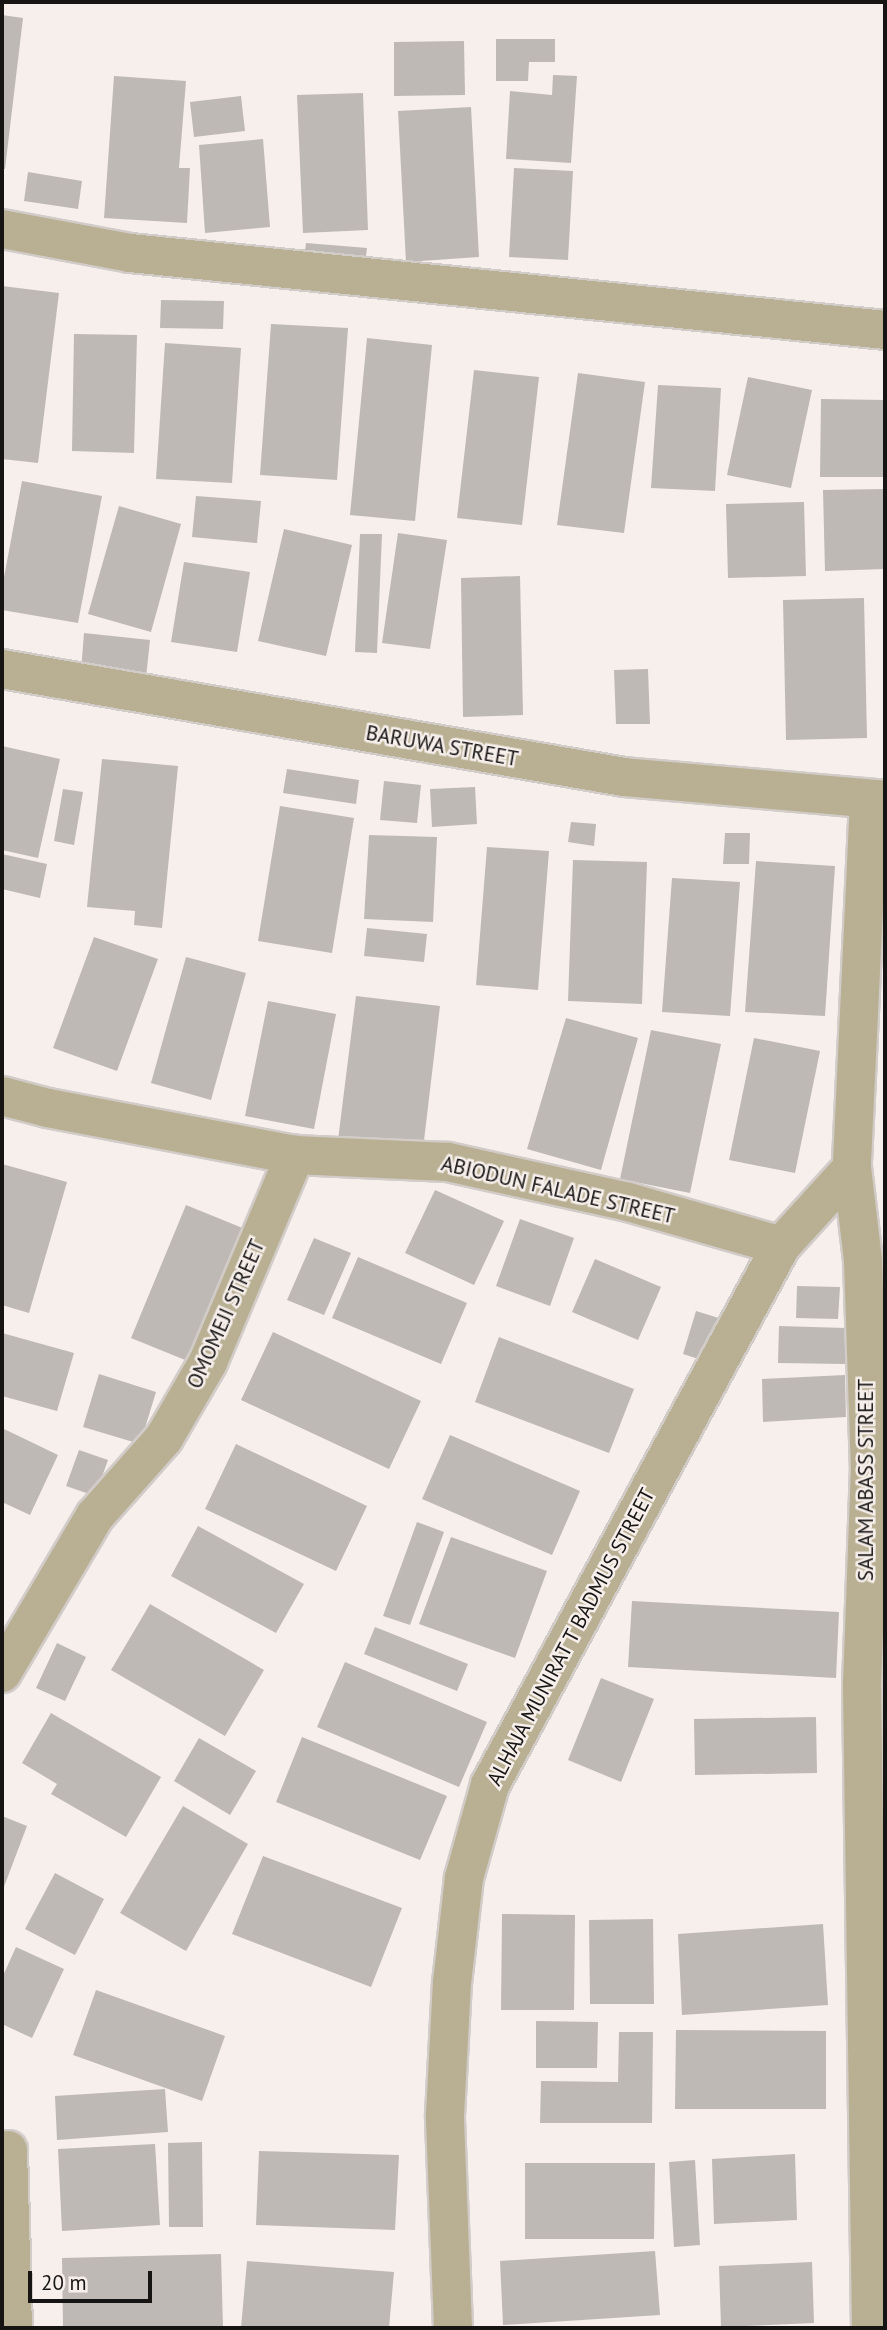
<!DOCTYPE html>
<style>
body{margin:0}
#map{position:relative;width:887px;height:2330px;overflow:hidden;background:#f6efec;font-family:"PT Sans",sans-serif}
div>[style]{position:absolute}
.building>*{inset:0;background:#bfb9b6}
.roads{filter:drop-shadow(2px 0 #d2ccc9) drop-shadow(-2px 0 #d2ccc9) drop-shadow(0 2px #d2ccc9) drop-shadow(0 -2px #d2ccc9)}
.street>*{height:38px;margin:-19px;padding:0 19px;transform-origin:19px;border-radius:19px;background:#b9af92}
span{translate:-50% -50%;white-space:nowrap;text-align:center;line-height:1.15;-webkit-text-stroke:5px #f6efec;paint-order:stroke}
.street-label{font-size:21px;color:#171514}
.frame{position:absolute;inset:0;border:4px solid #171514;pointer-events:none}
.scale{position:absolute;left:28px;top:2271px;width:124px;height:32px;box-sizing:border-box;border:4px solid #171514;border-top:0;padding-left:9px;font-size:21px;line-height:24px;white-space:nowrap;color:#171514;-webkit-text-stroke:5px #f6efec;paint-order:stroke}
</style>
<div id="map">
<div class="building">
<i style="clip-path:polygon(2px 15px,23px 18px,5px 169px,2px 169px)"></i>
<i style="clip-path:polygon(496px 39px,555px 39px,555px 62px,529px 62px,528px 81px,496px 81px)"></i>
<i style="clip-path:polygon(464px 41px,465px 95px,394px 96px,394px 42px)"></i>
<i style="clip-path:polygon(553px 75px,577px 76px,571px 163px,506px 159px,510px 91px,552px 95px)"></i>
<i style="clip-path:polygon(114px 76px,186px 81px,179px 168px,190px 168px,187px 223px,104px 218px)"></i>
<i style="clip-path:polygon(363px 93px,368px 230px,303px 233px,297px 95px)"></i>
<i style="clip-path:polygon(241px 96px,245px 131px,194px 137px,190px 102px)"></i>
<i style="clip-path:polygon(471px 107px,479px 257px,406px 262px,398px 111px)"></i>
<i style="clip-path:polygon(263px 139px,270px 227px,205px 233px,199px 145px)"></i>
<i style="clip-path:polygon(514px 168px,573px 171px,568px 260px,509px 257px)"></i>
<i style="clip-path:polygon(28px 172px,82px 181px,78px 209px,24px 201px)"></i>
<i style="clip-path:polygon(306px 243px,367px 248px,364px 272px,303px 266px)"></i>
<i style="clip-path:polygon(2px 286px,59px 293px,38px 463px,2px 459px)"></i>
<i style="clip-path:polygon(161px 300px,224px 301px,223px 329px,160px 328px)"></i>
<i style="clip-path:polygon(271px 324px,348px 328px,337px 480px,260px 475px)"></i>
<i style="clip-path:polygon(74px 334px,137px 335px,134px 453px,72px 451px)"></i>
<i style="clip-path:polygon(367px 338px,432px 345px,415px 521px,350px 515px)"></i>
<i style="clip-path:polygon(165px 343px,241px 348px,232px 483px,156px 479px)"></i>
<i style="clip-path:polygon(474px 370px,539px 377px,522px 525px,457px 518px)"></i>
<i style="clip-path:polygon(578px 373px,645px 382px,624px 533px,557px 525px)"></i>
<i style="clip-path:polygon(748px 377px,812px 390px,791px 488px,727px 475px)"></i>
<i style="clip-path:polygon(658px 385px,721px 388px,715px 491px,651px 488px)"></i>
<i style="clip-path:polygon(821px 399px,885px 400px,885px 477px,820px 477px)"></i>
<i style="clip-path:polygon(22px 481px,102px 496px,78px 623px,2px 610px,2px 588px)"></i>
<i style="clip-path:polygon(885px 489px,885px 569px,825px 571px,823px 490px)"></i>
<i style="clip-path:polygon(196px 496px,261px 501px,257px 543px,192px 537px)"></i>
<i style="clip-path:polygon(804px 502px,806px 576px,728px 578px,726px 504px)"></i>
<i style="clip-path:polygon(119px 506px,181px 524px,151px 632px,88px 614px)"></i>
<i style="clip-path:polygon(284px 529px,352px 545px,326px 656px,258px 641px)"></i>
<i style="clip-path:polygon(398px 533px,447px 540px,430px 649px,382px 643px)"></i>
<i style="clip-path:polygon(360px 534px,382px 534px,377px 653px,355px 652px)"></i>
<i style="clip-path:polygon(184px 562px,250px 572px,237px 652px,171px 642px)"></i>
<i style="clip-path:polygon(520px 576px,523px 715px,463px 717px,461px 578px)"></i>
<i style="clip-path:polygon(864px 598px,867px 738px,786px 740px,783px 600px)"></i>
<i style="clip-path:polygon(84px 633px,150px 640px,146px 678px,81px 671px)"></i>
<i style="clip-path:polygon(648px 669px,650px 724px,616px 724px,614px 670px)"></i>
<i style="clip-path:polygon(2px 746px,60px 759px,38px 858px,2px 850px)"></i>
<i style="clip-path:polygon(102px 759px,178px 766px,162px 928px,134px 925px,135px 911px,87px 907px)"></i>
<i style="clip-path:polygon(287px 769px,359px 780px,356px 804px,283px 793px)"></i>
<i style="clip-path:polygon(384px 781px,421px 785px,417px 823px,380px 820px)"></i>
<i style="clip-path:polygon(475px 787px,477px 824px,432px 827px,430px 789px)"></i>
<i style="clip-path:polygon(63px 789px,83px 792px,74px 845px,54px 841px)"></i>
<i style="clip-path:polygon(280px 806px,354px 818px,332px 953px,258px 941px)"></i>
<i style="clip-path:polygon(571px 822px,596px 824px,594px 846px,568px 842px)"></i>
<i style="clip-path:polygon(725px 833px,750px 833px,749px 864px,723px 864px)"></i>
<i style="clip-path:polygon(369px 835px,437px 837px,433px 922px,364px 919px)"></i>
<i style="clip-path:polygon(487px 847px,549px 851px,538px 990px,476px 985px)"></i>
<i style="clip-path:polygon(2px 854px,47px 864px,40px 898px,2px 889px)"></i>
<i style="clip-path:polygon(573px 860px,647px 862px,642px 1004px,568px 1001px)"></i>
<i style="clip-path:polygon(756px 861px,835px 866px,825px 1016px,745px 1012px)"></i>
<i style="clip-path:polygon(672px 878px,740px 882px,730px 1016px,662px 1012px)"></i>
<i style="clip-path:polygon(367px 928px,427px 934px,424px 962px,364px 956px)"></i>
<i style="clip-path:polygon(94px 937px,158px 959px,117px 1071px,53px 1048px)"></i>
<i style="clip-path:polygon(186px 957px,246px 973px,211px 1100px,151px 1083px)"></i>
<i style="clip-path:polygon(356px 996px,440px 1006px,423px 1149px,338px 1140px)"></i>
<i style="clip-path:polygon(268px 1001px,336px 1014px,314px 1129px,245px 1116px)"></i>
<i style="clip-path:polygon(566px 1018px,638px 1038px,601px 1170px,527px 1149px)"></i>
<i style="clip-path:polygon(651px 1030px,721px 1044px,690px 1193px,620px 1179px)"></i>
<i style="clip-path:polygon(754px 1038px,820px 1051px,795px 1173px,729px 1160px)"></i>
<i style="clip-path:polygon(2px 1164px,67px 1182px,29px 1313px,2px 1305px)"></i>
<i style="clip-path:polygon(435px 1190px,504px 1221px,474px 1285px,405px 1253px)"></i>
<i style="clip-path:polygon(186px 1205px,245px 1229px,190px 1362px,131px 1338px)"></i>
<i style="clip-path:polygon(520px 1219px,574px 1238px,550px 1306px,496px 1286px)"></i>
<i style="clip-path:polygon(314px 1238px,351px 1253px,324px 1315px,287px 1300px)"></i>
<i style="clip-path:polygon(358px 1257px,467px 1303px,441px 1364px,332px 1318px)"></i>
<i style="clip-path:polygon(595px 1259px,661px 1287px,638px 1340px,572px 1312px)"></i>
<i style="clip-path:polygon(797px 1286px,840px 1287px,838px 1319px,796px 1318px)"></i>
<i style="clip-path:polygon(696px 1311px,722px 1319px,708px 1362px,683px 1354px)"></i>
<i style="clip-path:polygon(779px 1326px,846px 1328px,845px 1364px,778px 1363px)"></i>
<i style="clip-path:polygon(273px 1332px,421px 1401px,389px 1469px,241px 1400px)"></i>
<i style="clip-path:polygon(2px 1333px,74px 1353px,57px 1411px,2px 1396px)"></i>
<i style="clip-path:polygon(499px 1337px,634px 1389px,609px 1453px,475px 1402px)"></i>
<i style="clip-path:polygon(99px 1374px,156px 1392px,140px 1444px,83px 1427px)"></i>
<i style="clip-path:polygon(845px 1375px,846px 1417px,763px 1422px,762px 1379px)"></i>
<i style="clip-path:polygon(2px 1428px,58px 1455px,30px 1515px,2px 1502px)"></i>
<i style="clip-path:polygon(450px 1435px,580px 1491px,552px 1555px,422px 1499px)"></i>
<i style="clip-path:polygon(236px 1444px,367px 1506px,336px 1571px,205px 1509px)"></i>
<i style="clip-path:polygon(79px 1450px,108px 1460px,95px 1496px,66px 1486px)"></i>
<i style="clip-path:polygon(417px 1522px,444px 1532px,410px 1625px,383px 1616px)"></i>
<i style="clip-path:polygon(198px 1526px,304px 1584px,276px 1633px,171px 1576px)"></i>
<i style="clip-path:polygon(451px 1537px,547px 1571px,515px 1658px,419px 1624px)"></i>
<i style="clip-path:polygon(632px 1601px,839px 1612px,836px 1678px,628px 1667px)"></i>
<i style="clip-path:polygon(150px 1604px,264px 1670px,225px 1736px,111px 1670px)"></i>
<i style="clip-path:polygon(375px 1627px,468px 1664px,457px 1691px,364px 1654px)"></i>
<i style="clip-path:polygon(57px 1643px,86px 1657px,65px 1701px,36px 1688px)"></i>
<i style="clip-path:polygon(345px 1662px,487px 1722px,459px 1787px,317px 1727px)"></i>
<i style="clip-path:polygon(601px 1678px,654px 1699px,621px 1782px,568px 1760px)"></i>
<i style="clip-path:polygon(51px 1713px,161px 1777px,126px 1837px,51px 1794px,57px 1784px,22px 1763px)"></i>
<i style="clip-path:polygon(816px 1717px,817px 1773px,695px 1775px,694px 1719px)"></i>
<i style="clip-path:polygon(302px 1737px,447px 1796px,420px 1860px,276px 1802px)"></i>
<i style="clip-path:polygon(199px 1738px,256px 1771px,230px 1815px,174px 1781px)"></i>
<i style="clip-path:polygon(183px 1806px,248px 1844px,186px 1951px,120px 1913px)"></i>
<i style="clip-path:polygon(2px 1816px,27px 1826px,2px 1892px)"></i>
<i style="clip-path:polygon(263px 1856px,402px 1908px,371px 1987px,232px 1934px)"></i>
<i style="clip-path:polygon(55px 1873px,104px 1899px,75px 1955px,25px 1929px)"></i>
<i style="clip-path:polygon(502px 1914px,575px 1915px,574px 2010px,501px 2010px)"></i>
<i style="clip-path:polygon(653px 1919px,654px 2004px,590px 2004px,589px 1920px)"></i>
<i style="clip-path:polygon(823px 1924px,828px 2005px,682px 2015px,678px 1934px)"></i>
<i style="clip-path:polygon(16px 1947px,64px 1969px,32px 2038px,2px 2024px,2px 1978px)"></i>
<i style="clip-path:polygon(96px 1990px,225px 2036px,202px 2101px,73px 2055px)"></i>
<i style="clip-path:polygon(536px 2021px,598px 2022px,597px 2068px,536px 2068px)"></i>
<i style="clip-path:polygon(676px 2030px,826px 2031px,826px 2109px,675px 2109px)"></i>
<i style="clip-path:polygon(619px 2032px,653px 2032px,652px 2123px,540px 2123px,541px 2081px,618px 2082px)"></i>
<i style="clip-path:polygon(165px 2089px,168px 2132px,57px 2140px,55px 2096px)"></i>
<i style="clip-path:polygon(202px 2142px,203px 2227px,169px 2227px,168px 2143px)"></i>
<i style="clip-path:polygon(155px 2144px,160px 2225px,62px 2231px,58px 2149px)"></i>
<i style="clip-path:polygon(259px 2151px,399px 2155px,395px 2230px,256px 2225px)"></i>
<i style="clip-path:polygon(795px 2154px,797px 2220px,714px 2224px,712px 2159px)"></i>
<i style="clip-path:polygon(695px 2160px,700px 2245px,674px 2247px,669px 2162px)"></i>
<i style="clip-path:polygon(525px 2163px,655px 2163px,654px 2239px,525px 2239px)"></i>
<i style="clip-path:polygon(655px 2251px,660px 2315px,503px 2325px,500px 2261px)"></i>
<i style="clip-path:polygon(221px 2254px,223px 2328px,63px 2328px,62px 2258px)"></i>
<i style="clip-path:polygon(247px 2261px,394px 2272px,389px 2328px,241px 2328px)"></i>
<i style="clip-path:polygon(812px 2262px,814px 2323px,721px 2327px,719px 2266px)"></i>
</div>
<div class="roads">
<div class="street">
<i style="left:2px;top:229px;width:130px;rotate:10.6deg"></i>
<i style="left:130px;top:253px;width:759px;rotate:5.82deg"></i>
<i style="left:2px;top:669px;width:631px;rotate:9.85deg"></i>
<i style="left:624px;top:777px;width:262px;rotate:5deg"></i>
<i style="left:869px;top:801px;width:367px;rotate:92.7deg"></i>
<i style="left:852px;top:1168px;width:93px;rotate:83.2deg"></i>
<i style="left:863px;top:1260px;width:207px;rotate:88.1deg"></i>
<i style="left:870px;top:1467px;width:217px;rotate:92.1deg"></i>
<i style="left:862px;top:1684px;width:644px;rotate:89.2deg"></i>
<i style="left:2px;top:1096px;width:48px;rotate:14.6deg"></i>
<i style="left:48px;top:1108px;width:251px;rotate:10.8deg"></i>
<i style="left:295px;top:1155px;width:153px;rotate:2.6deg"></i>
<i style="left:448px;top:1162px;width:184px;rotate:12.5deg"></i>
<i style="left:628px;top:1202px;width:159px;rotate:16deg"></i>
<i style="left:2px;top:1673px;width:182px;rotate:-59.4deg"></i>
<i style="left:95px;top:1516px;width:104px;rotate:-48.5deg"></i>
<i style="left:164px;top:1438px;width:88px;rotate:-59.9deg"></i>
<i style="left:208px;top:1362px;width:225px;rotate:-67.2deg"></i>
<i style="left:8px;top:2150px;width:178px;rotate:88.4deg"></i>
<i style="left:453px;top:2328px;width:213px;rotate:-92.2deg"></i>
<i style="left:445px;top:2115px;width:132px;rotate:-87deg"></i>
<i style="left:452px;top:1983px;width:106px;rotate:-83.5deg"></i>
<i style="left:464px;top:1878px;width:97px;rotate:-74.4deg"></i>
<i style="left:490px;top:1785px;width:613px;rotate:-61.64deg"></i>
<i style="left:781px;top:1246px;width:105px;rotate:-47.7deg"></i>
</div>
</div>
<div class="street-label">
<span style="left:442px;top:746px;rotate:10deg">BARUWA STREET</span>
<span style="left:558px;top:1190px;rotate:13deg">ABIODUN FALADE STREET</span>
<span style="left:226px;top:1314px;rotate:-66deg">OMOMEJI STREET</span>
<span style="left:866px;top:1480px;rotate:-90deg">SALAM ABASS STREET</span>
<span style="left:571px;top:1637px;rotate:-62deg">ALHAJA MUNIRAT T BADMUS STREET</span>
</div>
<div class="frame"></div>
<div class="scale">20 m</div>
</div>
